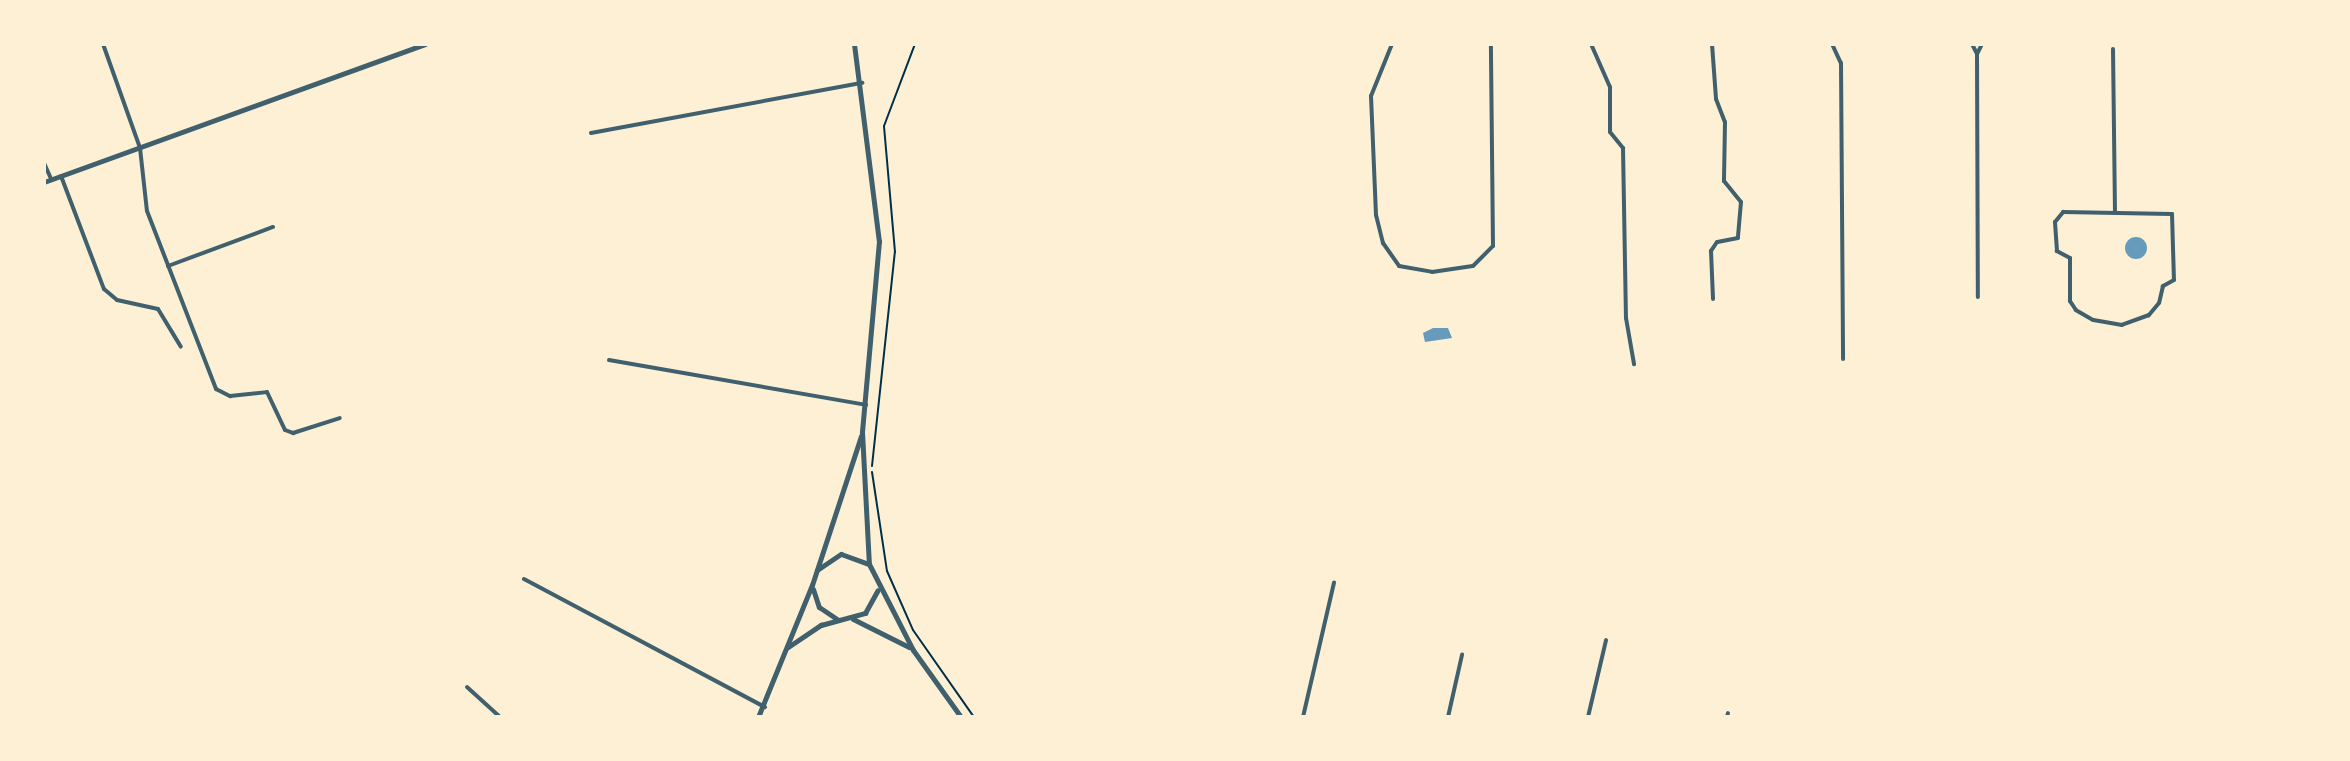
<!DOCTYPE html>
<style>
body{margin:0}
#map{position:relative;width:2350px;height:761px;overflow:hidden;background:#fdf0d5;font-family:Lato,sans-serif}
div>[style]{position:absolute}
.water>*{inset:0;background:#669bbc}
.round{border-radius:50%}
.path>*{height:2px;margin:-1px;padding:0 1px;transform-origin:1px;border-radius:1px;background:#003049}
.minor>*{height:4px;margin:-2px;padding:0 2px;transform-origin:2px;border-radius:2px;background:#3f606c}
.tertiary>*{height:5px;margin:-2.5px;padding:0 2.5px;transform-origin:2.5px;border-radius:2.5px;background:#3f606c}
span{translate:-50% -50%;white-space:nowrap;text-align:center;line-height:1.15;-webkit-text-stroke:7px #fdf0d5;paint-order:stroke}
.frame{position:absolute;inset:0;border:46px solid #fdf0d5;pointer-events:none}
</style>
<div id="map">
<div class="water">
<i class="round" style="left:2125px;top:237px;width:22px;height:22px"></i>
<i style="clip-path:polygon(1433px 328px,1448px 328px,1452px 338px,1425px 342px,1423px 333px)"></i>
</div>
<div class="path">
<i style="left:872px;top:466px;width:215px;rotate:-83.9deg"></i>
<i style="left:895px;top:252px;width:126px;rotate:-95deg"></i>
<i style="left:884px;top:126px;width:88px;rotate:-69.3deg"></i>
<i style="left:872px;top:472px;width:100px;rotate:81.4deg"></i>
<i style="left:887px;top:571px;width:64px;rotate:66.2deg"></i>
<i style="left:913px;top:630px;width:106px;rotate:55deg"></i>
</div>
<div class="minor">
<i style="left:103px;top:44px;width:110px;rotate:70.4deg"></i>
<i style="left:140px;top:148px;width:63px;rotate:83.7deg"></i>
<i style="left:147px;top:211px;width:191px;rotate:68.8deg"></i>
<i style="left:216px;top:389px;width:16px;rotate:27deg"></i>
<i style="left:230px;top:396px;width:37px;rotate:-6deg"></i>
<i style="left:267px;top:392px;width:42px;rotate:64.7deg"></i>
<i style="left:285px;top:430px;width:9px;rotate:21deg"></i>
<i style="left:293px;top:433px;width:49px;rotate:-17.7deg"></i>
<i style="left:1392px;top:44px;width:56px;rotate:112deg"></i>
<i style="left:1371px;top:96px;width:119px;rotate:87.6deg"></i>
<i style="left:1376px;top:215px;width:29px;rotate:76deg"></i>
<i style="left:1383px;top:243px;width:28px;rotate:55deg"></i>
<i style="left:1399px;top:266px;width:34px;rotate:10deg"></i>
<i style="left:1432px;top:272px;width:41px;rotate:-8.3deg"></i>
<i style="left:1473px;top:266px;width:28px;rotate:-45deg"></i>
<i style="left:1493px;top:246px;width:202px;rotate:-90.6deg"></i>
<i style="left:1591px;top:44px;width:47px;rotate:66.2deg"></i>
<i style="left:1610px;top:87px;width:45px;rotate:90deg"></i>
<i style="left:1610px;top:132px;width:21px;rotate:51deg"></i>
<i style="left:1623px;top:148px;width:170px;rotate:89deg"></i>
<i style="left:1626px;top:318px;width:47px;rotate:80.1deg"></i>
<i style="left:1712px;top:44px;width:55px;rotate:85.8deg"></i>
<i style="left:1716px;top:99px;width:25px;rotate:69deg"></i>
<i style="left:1725px;top:122px;width:59px;rotate:91deg"></i>
<i style="left:1724px;top:181px;width:27px;rotate:51deg"></i>
<i style="left:1741px;top:202px;width:36px;rotate:95deg"></i>
<i style="left:1738px;top:238px;width:21px;rotate:169deg"></i>
<i style="left:1717px;top:242px;width:11px;rotate:124deg"></i>
<i style="left:1711px;top:251px;width:48px;rotate:87.6deg"></i>
<i style="left:1832px;top:44px;width:21px;rotate:65deg"></i>
<i style="left:1841px;top:63px;width:296px;rotate:89.6deg"></i>
<i style="left:1972px;top:44px;width:11px;rotate:63deg"></i>
<i style="left:1977px;top:54px;width:243px;rotate:89.8deg"></i>
<i style="left:2113px;top:49px;width:162px;rotate:89.3deg"></i>
<i style="left:1977px;top:54px;width:11px;rotate:-63deg"></i>
<i style="left:591px;top:133px;width:276px;rotate:-10.5deg"></i>
<i style="left:44px;top:163px;width:17px;rotate:66deg"></i>
<i style="left:61px;top:176px;width:121px;rotate:69.2deg"></i>
<i style="left:104px;top:289px;width:17px;rotate:40deg"></i>
<i style="left:117px;top:300px;width:42px;rotate:12.4deg"></i>
<i style="left:158px;top:309px;width:44px;rotate:58.8deg"></i>
<i style="left:2063px;top:212px;width:109px;rotate:1.1deg"></i>
<i style="left:2172px;top:214px;width:66px;rotate:88.3deg"></i>
<i style="left:2174px;top:280px;width:13px;rotate:151deg"></i>
<i style="left:2163px;top:286px;width:17px;rotate:103deg"></i>
<i style="left:2159px;top:303px;width:16px;rotate:130deg"></i>
<i style="left:2149px;top:315px;width:29px;rotate:160deg"></i>
<i style="left:2122px;top:325px;width:29px;rotate:-170deg"></i>
<i style="left:2093px;top:320px;width:20px;rotate:-150deg"></i>
<i style="left:2076px;top:310px;width:11px;rotate:-124deg"></i>
<i style="left:2070px;top:301px;width:43px;rotate:-90deg"></i>
<i style="left:2070px;top:258px;width:15px;rotate:-152deg"></i>
<i style="left:2057px;top:251px;width:29px;rotate:-94deg"></i>
<i style="left:2055px;top:222px;width:13px;rotate:-51deg"></i>
<i style="left:168px;top:266px;width:112px;rotate:-20.4deg"></i>
<i style="left:609px;top:360px;width:261px;rotate:9.9deg"></i>
<i style="left:524px;top:579px;width:273px;rotate:28deg"></i>
<i style="left:467px;top:687px;width:45px;rotate:42.3deg"></i>
<i style="left:1303px;top:717px;width:138px;rotate:-77deg"></i>
<i style="left:1448px;top:717px;width:64px;rotate:-77.3deg"></i>
<i style="left:1588px;top:717px;width:79px;rotate:-76.8deg"></i>
<i style="left:1727px;top:717px;width:4px;rotate:-76deg"></i>
</div>
<div class="tertiary">
<i style="left:854px;top:44px;width:199px;rotate:82.8deg"></i>
<i style="left:879px;top:241px;width:192px;rotate:95.1deg"></i>
<i style="left:862px;top:432px;width:132px;rotate:87deg"></i>
<i style="left:869px;top:564px;width:97px;rotate:62.9deg"></i>
<i style="left:913px;top:650px;width:82px;rotate:54.4deg"></i>
<i style="left:44px;top:182px;width:405px;rotate:-19.9deg"></i>
<i style="left:817px;top:570px;width:29px;rotate:-34deg"></i>
<i style="left:841px;top:554px;width:29px;rotate:20deg"></i>
<i style="left:813px;top:589px;width:19px;rotate:72deg"></i>
<i style="left:819px;top:607px;width:22px;rotate:34deg"></i>
<i style="left:853px;top:619px;width:63px;rotate:26.6deg"></i>
<i style="left:788px;top:647px;width:40px;rotate:-34deg"></i>
<i style="left:821px;top:625px;width:46px;rotate:-15.3deg"></i>
<i style="left:865px;top:613px;width:26px;rotate:-61deg"></i>
<i style="left:758px;top:717px;width:143px;rotate:-67.8deg"></i>
<i style="left:812px;top:585px;width:157px;rotate:-71.8deg"></i>
</div>
<div class="frame"></div>
</div>
